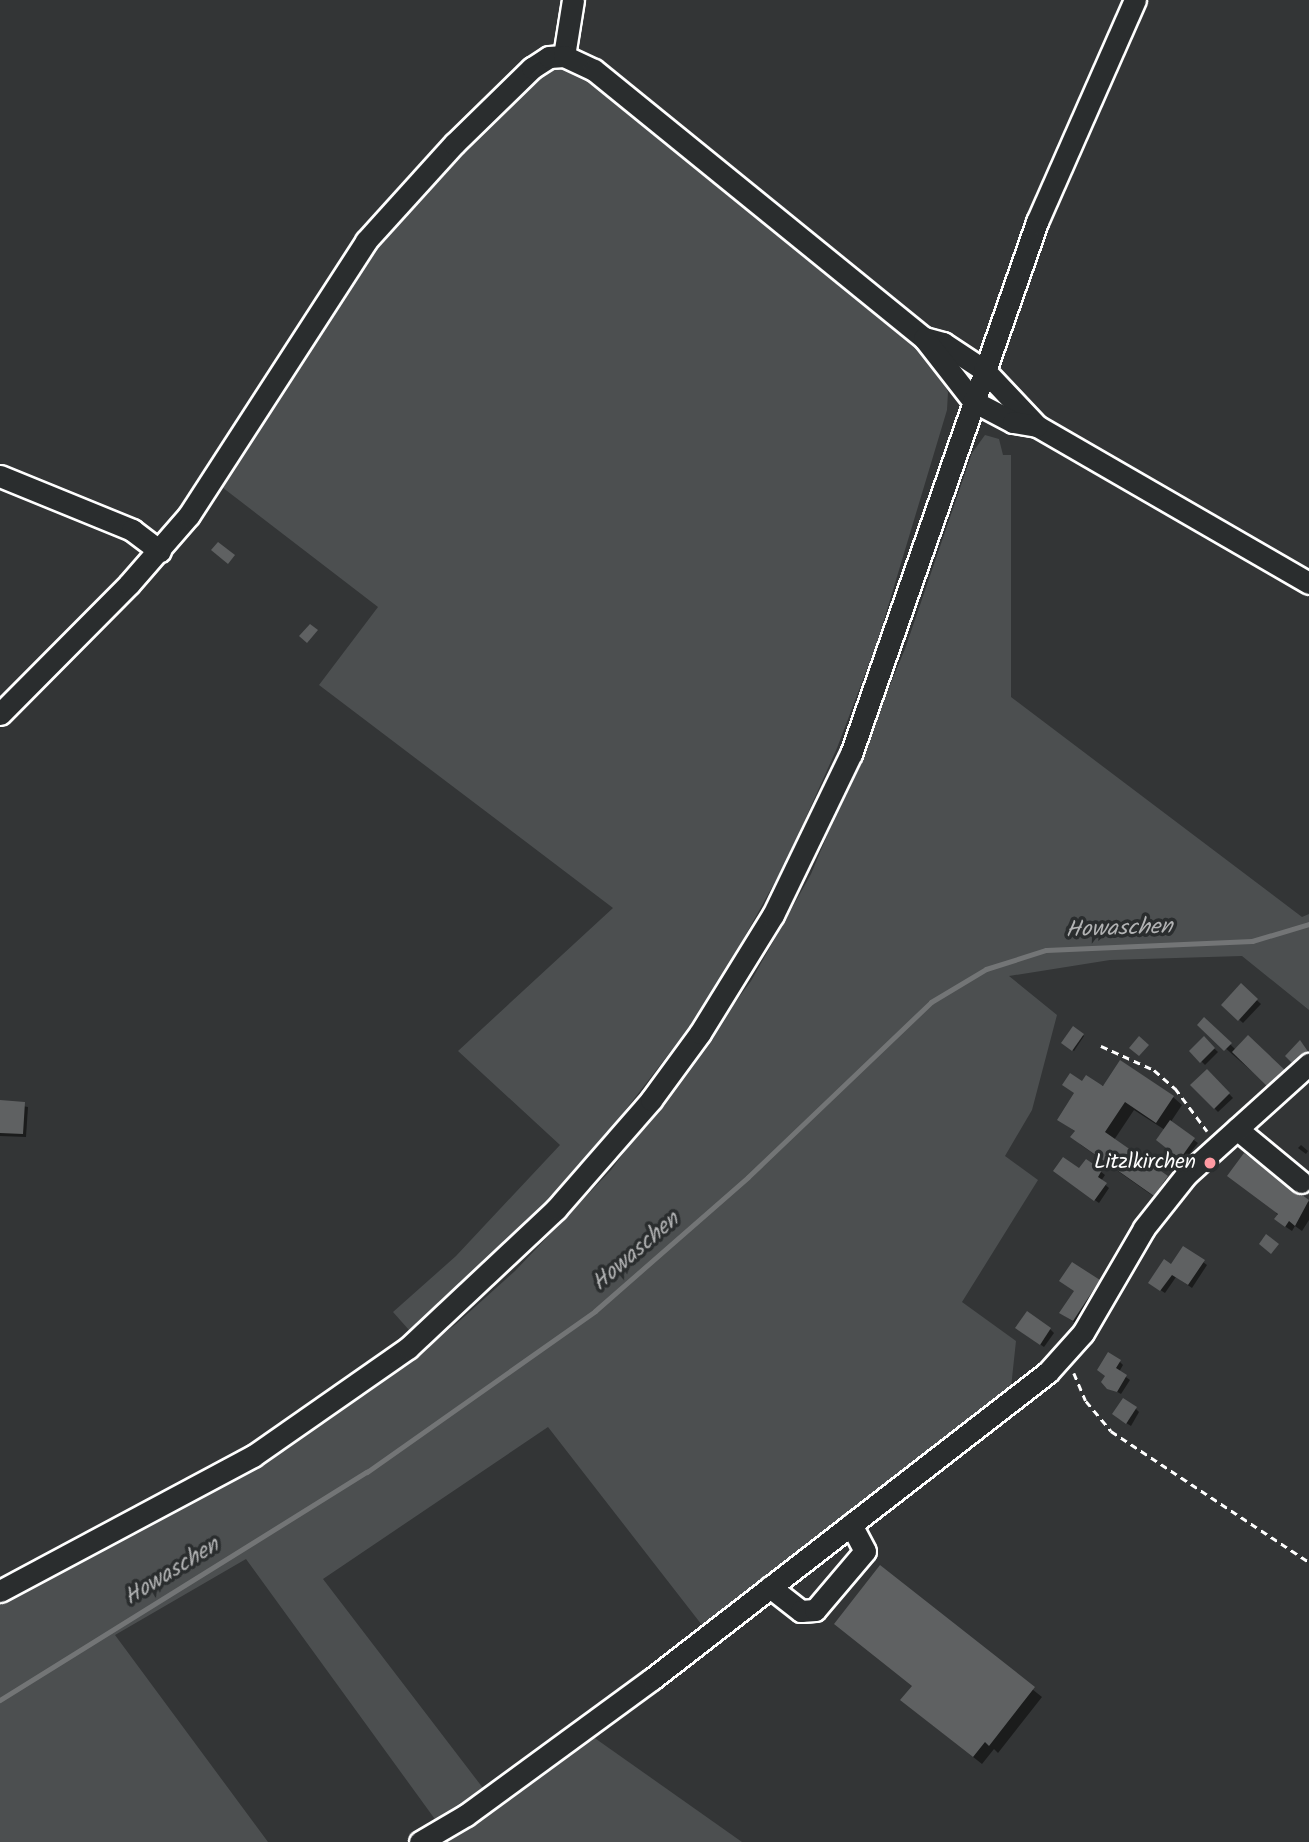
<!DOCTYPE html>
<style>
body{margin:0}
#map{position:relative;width:1309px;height:1842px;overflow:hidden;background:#333536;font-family:Kalam,sans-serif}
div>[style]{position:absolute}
.green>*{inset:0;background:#4c4f50}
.shadow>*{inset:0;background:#0007}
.stream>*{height:5px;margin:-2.5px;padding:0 2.5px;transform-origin:2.5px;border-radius:2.5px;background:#737576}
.building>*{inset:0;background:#5f6162}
.path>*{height:2.5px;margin-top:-1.25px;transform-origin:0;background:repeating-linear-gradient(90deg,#fff 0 7px,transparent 0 12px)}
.roads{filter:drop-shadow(2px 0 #fff) drop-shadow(-2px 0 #fff) drop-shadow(0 2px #fff) drop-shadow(0 -2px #fff)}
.minor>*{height:21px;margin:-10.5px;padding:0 10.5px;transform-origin:10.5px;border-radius:10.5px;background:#2a2d2e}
.dots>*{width:19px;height:19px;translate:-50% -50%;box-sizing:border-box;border:4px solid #2a2d2e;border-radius:50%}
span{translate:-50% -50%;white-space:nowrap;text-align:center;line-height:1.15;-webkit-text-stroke:7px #2a2d2e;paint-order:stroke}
.poi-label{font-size:21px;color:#fff}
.right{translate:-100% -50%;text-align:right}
.water-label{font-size:23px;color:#b2b3b4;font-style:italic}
</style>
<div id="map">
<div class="green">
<i style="clip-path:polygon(550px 65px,577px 69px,869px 305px,917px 348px,940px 376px,948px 392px,947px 410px,878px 640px,837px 748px,786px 862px,729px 965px,688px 1029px,593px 1152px,499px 1251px,409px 1330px,393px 1312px,456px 1256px,560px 1145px,458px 1051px,613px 908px,319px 685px,378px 607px,218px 484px,369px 248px,423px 184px)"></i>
<i style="clip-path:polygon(985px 435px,999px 439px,1003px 455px,1011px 455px,1011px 697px,1302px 917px,1309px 914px,1309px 1010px,1242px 956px,1110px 960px,1009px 976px,1057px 1015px,1032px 1110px,1005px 1156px,1038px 1180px,962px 1302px,1016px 1341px,1010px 1397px,705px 1629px,548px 1427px,323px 1579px,486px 1792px,437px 1822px,246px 1559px,115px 1635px,268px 1842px,0 1842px,0 1604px,190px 1503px,371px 1389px,456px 1324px,515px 1271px,611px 1170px,751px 981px,811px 874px,905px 649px,972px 453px)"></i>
<i style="clip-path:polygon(589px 1734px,742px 1842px,433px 1842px)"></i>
</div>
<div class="shadow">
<i style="clip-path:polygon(1241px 986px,1261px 1004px,1243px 1023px,1223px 1005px)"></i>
<i style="clip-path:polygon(1205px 1020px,1236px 1050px,1279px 1095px,1199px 1025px)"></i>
<i style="clip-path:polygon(1073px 1028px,1084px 1036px,1074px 1051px,1063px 1043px)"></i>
<i style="clip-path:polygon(1204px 1039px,1218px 1052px,1205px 1065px,1191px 1051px)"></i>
<i style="clip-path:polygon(1207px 1071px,1233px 1098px,1218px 1112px,1192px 1085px)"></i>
<i style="clip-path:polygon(1081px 1082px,1173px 1097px,1182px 1105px,1170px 1123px,1198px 1143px,1184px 1161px,1162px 1143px,1165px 1130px,1134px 1110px,1114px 1140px,1175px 1186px,1163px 1203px,1081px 1145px,1073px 1137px,1076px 1132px,1059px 1120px)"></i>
<i style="clip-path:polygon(0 1102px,28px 1107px,26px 1137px,0 1136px)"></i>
<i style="clip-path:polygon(1301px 1145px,1308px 1151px,1306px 1154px,1298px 1148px)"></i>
<i style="clip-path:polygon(1244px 1155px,1309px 1202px,1309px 1220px,1302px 1231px,1295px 1226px,1292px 1231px,1283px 1225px)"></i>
<i style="clip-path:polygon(1087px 1161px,1105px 1175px,1101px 1181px,1109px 1188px,1099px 1203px,1059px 1175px,1080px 1171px)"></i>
<i style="clip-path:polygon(1203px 1262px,1207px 1265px,1192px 1288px,1176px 1277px,1165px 1293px,1154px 1286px,1172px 1266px)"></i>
<i style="clip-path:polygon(1099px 1281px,1102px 1285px,1077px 1324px,1065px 1316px)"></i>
<i style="clip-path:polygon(1050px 1329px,1054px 1333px,1044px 1347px,1021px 1331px)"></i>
<i style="clip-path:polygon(1119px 1361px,1123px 1365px,1119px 1372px,1130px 1380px,1121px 1394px,1107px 1386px)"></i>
<i style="clip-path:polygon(1136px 1409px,1139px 1412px,1131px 1426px,1118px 1418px)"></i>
<i style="clip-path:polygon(880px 1568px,1042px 1697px,998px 1753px,994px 1749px,982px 1764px,911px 1708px,913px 1686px)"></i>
</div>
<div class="stream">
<i style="left:0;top:1700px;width:432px;rotate:-31.9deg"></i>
<i style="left:367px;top:1472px;width:279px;rotate:-35.2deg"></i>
<i style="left:595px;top:1311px;width:203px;rotate:-41.2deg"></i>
<i style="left:748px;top:1177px;width:253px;rotate:-43.7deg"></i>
<i style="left:931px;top:1002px;width:64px;rotate:-31deg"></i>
<i style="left:986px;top:969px;width:63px;rotate:-17.6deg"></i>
<i style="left:1046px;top:950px;width:206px;rotate:-2.5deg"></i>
<i style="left:1252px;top:941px;width:59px;rotate:-16.6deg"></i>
</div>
<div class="building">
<i style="clip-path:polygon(218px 542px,235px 555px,228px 564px,211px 550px)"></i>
<i style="clip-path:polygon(310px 624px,318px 630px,307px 643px,299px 636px)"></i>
<i style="clip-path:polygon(1241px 983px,1258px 999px,1238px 1021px,1221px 1005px)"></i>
<i style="clip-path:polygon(1204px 1017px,1232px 1043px,1224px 1051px,1197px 1025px)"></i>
<i style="clip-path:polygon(1073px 1026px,1084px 1034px,1072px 1051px,1061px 1043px)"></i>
<i style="clip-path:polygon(1248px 1035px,1288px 1073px,1271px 1090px,1232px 1052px)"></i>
<i style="clip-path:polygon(1139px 1036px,1149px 1045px,1139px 1056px,1129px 1048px)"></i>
<i style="clip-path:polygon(1204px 1036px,1215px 1048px,1200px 1063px,1189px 1051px)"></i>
<i style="clip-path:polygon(1300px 1040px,1309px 1053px,1296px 1067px,1285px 1056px)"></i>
<i style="clip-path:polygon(1120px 1060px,1174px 1096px,1156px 1123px,1125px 1102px,1105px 1132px,1168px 1176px,1154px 1196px,1070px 1137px,1075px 1131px,1057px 1120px,1074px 1093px,1062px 1085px,1070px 1073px,1082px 1081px,1086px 1075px,1103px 1086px)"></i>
<i style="clip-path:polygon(1207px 1069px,1230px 1093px,1214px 1109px,1190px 1085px)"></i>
<i style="clip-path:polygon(0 1100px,25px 1102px,23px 1134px,0 1133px)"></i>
<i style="clip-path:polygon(1170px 1120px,1195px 1138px,1180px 1159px,1156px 1140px)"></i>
<i style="clip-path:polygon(1244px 1153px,1309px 1200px,1295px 1226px,1289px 1221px,1285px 1227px,1274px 1219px,1278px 1214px,1227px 1176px)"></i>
<i style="clip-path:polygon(1063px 1157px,1079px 1168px,1086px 1159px,1102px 1170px,1098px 1177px,1107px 1183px,1094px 1201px,1053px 1171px)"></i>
<i style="clip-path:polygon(1266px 1234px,1279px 1244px,1271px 1254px,1259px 1244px)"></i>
<i style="clip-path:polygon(1183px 1246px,1205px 1260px,1188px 1285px,1172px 1275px,1160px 1291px,1148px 1283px,1164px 1259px,1171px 1264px)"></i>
<i style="clip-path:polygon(1072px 1262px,1100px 1280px,1073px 1321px,1059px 1313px,1074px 1291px,1059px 1281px)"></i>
<i style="clip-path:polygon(1027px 1311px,1051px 1328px,1040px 1345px,1015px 1328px)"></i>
<i style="clip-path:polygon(1108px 1352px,1121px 1360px,1116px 1368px,1127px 1375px,1117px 1392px,1107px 1389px,1101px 1382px,1105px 1376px,1097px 1370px)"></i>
<i style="clip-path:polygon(1123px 1398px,1137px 1407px,1126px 1424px,1112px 1414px)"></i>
<i style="clip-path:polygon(880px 1565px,1035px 1687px,989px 1746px,985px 1742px,973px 1757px,900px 1700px,912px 1686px,834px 1624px)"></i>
</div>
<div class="path">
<i style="left:1101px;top:1046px;width:58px;rotate:24.4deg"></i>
<i style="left:1154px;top:1070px;width:28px;rotate:41deg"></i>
<i style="left:1175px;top:1088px;width:54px;rotate:53.3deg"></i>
<i style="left:1074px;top:1373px;width:30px;rotate:67deg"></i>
<i style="left:1086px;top:1401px;width:39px;rotate:50deg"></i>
<i style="left:1111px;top:1431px;width:237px;rotate:33.5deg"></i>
</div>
<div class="roads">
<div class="minor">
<i style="left:564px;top:56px;width:57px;rotate:-80.9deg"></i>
<i style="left:924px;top:338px;width:20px;rotate:15deg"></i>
<i style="left:943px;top:343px;width:49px;rotate:33.4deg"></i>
<i style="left:984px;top:370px;width:77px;rotate:46.6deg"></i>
<i style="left:1037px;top:426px;width:314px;rotate:30deg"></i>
<i style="left:0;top:476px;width:143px;rotate:22.2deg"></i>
<i style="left:132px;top:530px;width:35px;rotate:37deg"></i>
<i style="left:0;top:714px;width:183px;rotate:-45.2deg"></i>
<i style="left:129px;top:584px;width:91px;rotate:-49deg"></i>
<i style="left:189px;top:515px;width:326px;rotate:-57.1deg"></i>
<i style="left:366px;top:241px;width:131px;rotate:-47.8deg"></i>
<i style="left:454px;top:144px;width:109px;rotate:-44.3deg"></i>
<i style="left:532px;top:68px;width:20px;rotate:-33deg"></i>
<i style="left:549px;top:57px;width:15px;rotate:-4deg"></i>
<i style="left:564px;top:56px;width:33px;rotate:25deg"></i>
<i style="left:594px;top:70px;width:425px;rotate:39.1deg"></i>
<i style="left:924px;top:338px;width:80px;rotate:52.1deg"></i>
<i style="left:973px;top:401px;width:45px;rotate:27.7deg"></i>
<i style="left:1013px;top:422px;width:24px;rotate:9deg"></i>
<i style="left:1237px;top:1129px;width:83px;rotate:39.6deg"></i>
<i style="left:770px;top:1587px;width:39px;rotate:38deg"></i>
<i style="left:801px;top:1611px;width:14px;rotate:-4deg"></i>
<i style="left:815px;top:1610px;width:77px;rotate:-49.7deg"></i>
<i style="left:865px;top:1551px;width:30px;rotate:-118deg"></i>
<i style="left:0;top:1591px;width:287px;rotate:-28.1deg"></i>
<i style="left:253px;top:1456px;width:189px;rotate:-34.9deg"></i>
<i style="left:408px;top:1348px;width:203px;rotate:-43.2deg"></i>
<i style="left:556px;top:1209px;width:145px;rotate:-48.9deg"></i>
<i style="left:651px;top:1100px;width:83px;rotate:-53.8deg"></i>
<i style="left:700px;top:1033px;width:139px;rotate:-58.3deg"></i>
<i style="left:773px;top:915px;width:179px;rotate:-64.2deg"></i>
<i style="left:851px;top:754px;width:564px;rotate:-70.73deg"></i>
<i style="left:1037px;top:222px;width:243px;rotate:-66.2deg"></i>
<i style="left:420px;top:1842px;width:53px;rotate:-30.4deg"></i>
<i style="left:466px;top:1815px;width:230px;rotate:-36.2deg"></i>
<i style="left:652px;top:1679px;width:501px;rotate:-37.78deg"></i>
<i style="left:1048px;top:1372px;width:52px;rotate:-48.1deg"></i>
<i style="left:1083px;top:1333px;width:121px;rotate:-59.8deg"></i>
<i style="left:1144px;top:1228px;width:68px;rotate:-51.6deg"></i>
<i style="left:1186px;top:1175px;width:166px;rotate:-42.1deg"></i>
</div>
</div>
<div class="dots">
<i style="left:1210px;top:1163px;background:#ff9aa2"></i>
</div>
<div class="poi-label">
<span class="right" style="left:1196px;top:1163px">Litzlkirchen</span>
</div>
<div class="water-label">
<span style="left:1119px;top:929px;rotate:-2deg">Howaschen</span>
<span style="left:636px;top:1252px;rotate:-41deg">Howaschen</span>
<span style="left:172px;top:1572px;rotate:-32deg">Howaschen</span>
</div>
</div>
